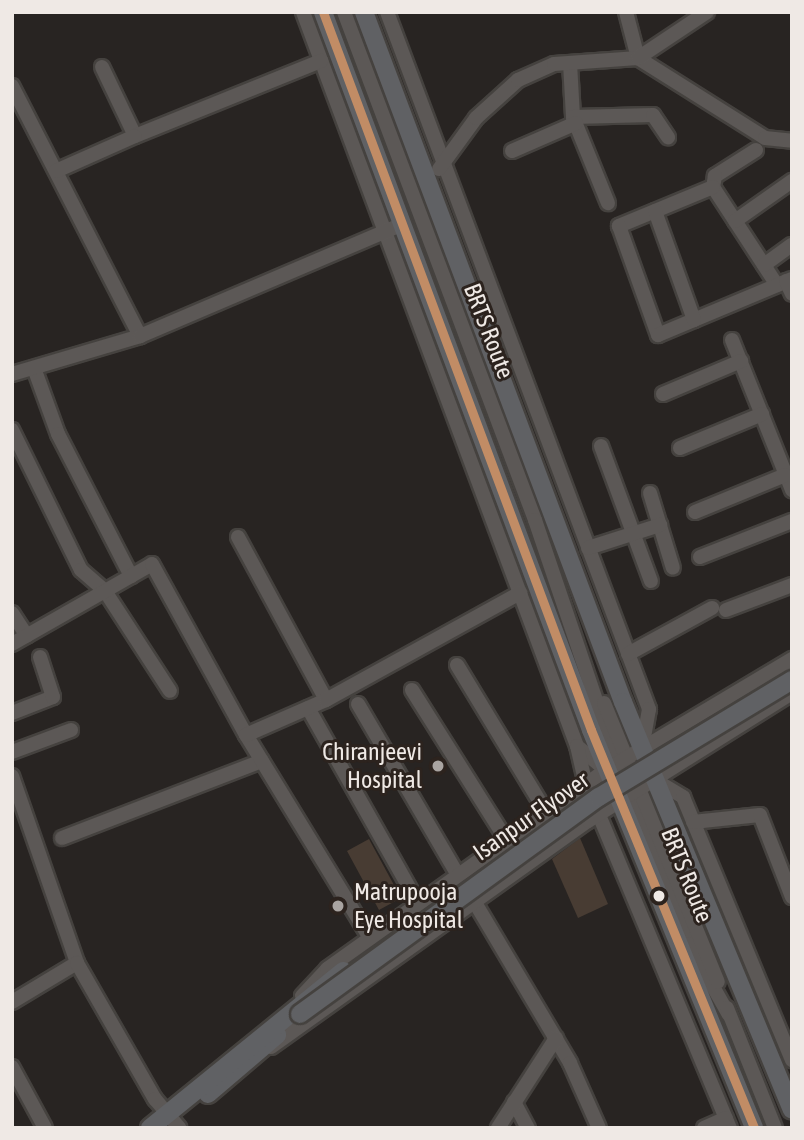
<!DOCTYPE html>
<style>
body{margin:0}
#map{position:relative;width:804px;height:1140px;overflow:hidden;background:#282422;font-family:"Asap Condensed",sans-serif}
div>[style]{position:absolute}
.building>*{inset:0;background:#483c33}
.roads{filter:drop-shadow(2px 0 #45423f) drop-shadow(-2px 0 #45423f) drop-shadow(0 2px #45423f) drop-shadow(0 -2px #45423f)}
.minor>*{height:14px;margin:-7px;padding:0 7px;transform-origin:7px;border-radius:7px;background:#5c5856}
.major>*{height:18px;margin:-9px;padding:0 9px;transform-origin:9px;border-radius:9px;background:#606164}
.bridges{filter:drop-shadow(2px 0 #45423f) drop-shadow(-2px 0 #45423f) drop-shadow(0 2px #45423f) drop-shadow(0 -2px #45423f)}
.major-bridge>*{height:18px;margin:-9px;padding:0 9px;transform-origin:9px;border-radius:9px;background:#606164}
.bus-1>*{height:9px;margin:-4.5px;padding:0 4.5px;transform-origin:4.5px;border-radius:4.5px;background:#c18c65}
.dots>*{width:19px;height:19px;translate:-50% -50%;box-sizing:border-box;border:4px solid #2c231e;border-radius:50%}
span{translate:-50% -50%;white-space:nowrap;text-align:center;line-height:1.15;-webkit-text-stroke:6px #2c231e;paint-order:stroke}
.street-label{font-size:24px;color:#efe9e5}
.poi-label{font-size:24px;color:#efe9e5}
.right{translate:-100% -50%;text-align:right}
.left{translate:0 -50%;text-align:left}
.frame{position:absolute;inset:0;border:14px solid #efe9e5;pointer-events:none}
</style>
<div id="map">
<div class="building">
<i style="clip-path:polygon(580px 838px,608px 904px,578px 918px,552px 859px)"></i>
<i style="clip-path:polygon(369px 839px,401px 898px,379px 910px,347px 851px)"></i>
</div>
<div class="roads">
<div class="minor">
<i style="left:303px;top:12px;width:783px;rotate:69.53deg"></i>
<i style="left:577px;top:746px;width:38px;rotate:40deg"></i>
<i style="left:344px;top:12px;width:543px;rotate:69.39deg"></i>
<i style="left:535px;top:520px;width:237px;rotate:71.3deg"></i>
<i style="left:611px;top:744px;width:215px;rotate:68.7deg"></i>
<i style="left:689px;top:944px;width:81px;rotate:60.6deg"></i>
<i style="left:387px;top:12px;width:745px;rotate:69.4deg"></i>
<i style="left:649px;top:709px;width:40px;rotate:100deg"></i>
<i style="left:626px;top:12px;width:48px;rotate:75.4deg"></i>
<i style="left:638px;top:58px;width:150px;rotate:32.2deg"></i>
<i style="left:765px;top:138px;width:27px;rotate:6deg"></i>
<i style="left:570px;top:63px;width:54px;rotate:86.8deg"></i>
<i style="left:573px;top:117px;width:93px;rotate:67.9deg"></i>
<i style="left:102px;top:67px;width:76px;rotate:64.4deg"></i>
<i style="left:135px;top:136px;width:201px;rotate:-22deg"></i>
<i style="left:12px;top:86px;width:281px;rotate:62.9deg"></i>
<i style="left:573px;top:117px;width:80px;rotate:-1.4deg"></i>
<i style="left:653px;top:115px;width:27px;rotate:56deg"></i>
<i style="left:756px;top:150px;width:49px;rotate:147.6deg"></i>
<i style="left:715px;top:176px;width:11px;rotate:100deg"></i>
<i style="left:713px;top:187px;width:117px;rotate:56.9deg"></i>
<i style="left:512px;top:151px;width:70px;rotate:-23.6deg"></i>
<i style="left:439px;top:169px;width:63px;rotate:-54deg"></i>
<i style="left:476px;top:118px;width:57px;rotate:-42.1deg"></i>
<i style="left:518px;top:80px;width:39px;rotate:-24deg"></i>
<i style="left:554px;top:64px;width:84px;rotate:-4.1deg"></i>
<i style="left:638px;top:58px;width:83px;rotate:-33.7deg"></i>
<i style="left:56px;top:171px;width:86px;rotate:-23.9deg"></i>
<i style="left:713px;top:187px;width:102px;rotate:157.5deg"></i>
<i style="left:619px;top:226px;width:116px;rotate:70.3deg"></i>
<i style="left:658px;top:335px;width:145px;rotate:-22.7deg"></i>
<i style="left:655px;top:211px;width:116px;rotate:70.3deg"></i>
<i style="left:735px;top:221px;width:70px;rotate:-35.1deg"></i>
<i style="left:764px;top:265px;width:34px;rotate:-36deg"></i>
<i style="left:786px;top:281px;width:14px;rotate:65deg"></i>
<i style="left:732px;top:340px;width:162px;rotate:68.2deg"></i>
<i style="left:34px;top:368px;width:70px;rotate:70deg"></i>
<i style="left:58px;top:434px;width:160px;rotate:62.8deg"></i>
<i style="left:12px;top:374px;width:134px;rotate:-16.5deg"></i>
<i style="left:140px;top:336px;width:285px;rotate:-23.1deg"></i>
<i style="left:663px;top:394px;width:85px;rotate:-22.9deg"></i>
<i style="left:12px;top:430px;width:156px;rotate:63.8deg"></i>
<i style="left:81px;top:570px;width:32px;rotate:41deg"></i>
<i style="left:105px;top:591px;width:119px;rotate:57deg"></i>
<i style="left:601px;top:446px;width:144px;rotate:69.7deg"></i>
<i style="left:680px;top:448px;width:89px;rotate:-22.5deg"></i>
<i style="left:650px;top:493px;width:78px;rotate:73deg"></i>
<i style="left:695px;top:512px;width:97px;rotate:-22.3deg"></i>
<i style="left:238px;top:537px;width:185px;rotate:61.6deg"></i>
<i style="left:588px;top:548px;width:76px;rotate:-17.7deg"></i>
<i style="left:700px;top:557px;width:99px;rotate:-21.4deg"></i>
<i style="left:726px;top:610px;width:71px;rotate:-20.7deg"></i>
<i style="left:12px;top:613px;width:27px;rotate:57deg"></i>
<i style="left:12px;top:644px;width:161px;rotate:-29.7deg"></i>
<i style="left:152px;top:564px;width:195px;rotate:61.2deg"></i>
<i style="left:628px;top:654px;width:96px;rotate:-28.7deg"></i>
<i style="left:457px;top:665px;width:172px;rotate:58.8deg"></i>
<i style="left:412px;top:690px;width:178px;rotate:57.8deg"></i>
<i style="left:604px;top:703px;width:301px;rotate:67.8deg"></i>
<i style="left:358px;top:704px;width:198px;rotate:59.7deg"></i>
<i style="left:308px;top:708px;width:224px;rotate:60.6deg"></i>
<i style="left:12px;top:713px;width:44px;rotate:-21.3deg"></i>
<i style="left:53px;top:697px;width:42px;rotate:-108deg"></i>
<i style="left:577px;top:746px;width:39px;rotate:77deg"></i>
<i style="left:586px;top:784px;width:373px;rotate:67.3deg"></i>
<i style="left:12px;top:752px;width:63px;rotate:-20.4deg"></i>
<i style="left:12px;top:776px;width:198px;rotate:70.8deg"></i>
<i style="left:655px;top:780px;width:33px;rotate:31deg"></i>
<i style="left:683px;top:797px;width:285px;rotate:67.5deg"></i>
<i style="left:693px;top:822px;width:67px;rotate:-6deg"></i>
<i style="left:760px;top:815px;width:88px;rotate:68.7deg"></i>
<i style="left:62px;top:838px;width:214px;rotate:-21.1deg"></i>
<i style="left:474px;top:901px;width:188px;rotate:59.3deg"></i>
<i style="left:570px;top:1063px;width:71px;rotate:66deg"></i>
<i style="left:370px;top:938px;width:238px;rotate:-121.4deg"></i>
<i style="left:246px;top:735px;width:87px;rotate:-23.6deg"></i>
<i style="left:326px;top:700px;width:222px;rotate:-28.9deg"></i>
<i style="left:302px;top:996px;width:37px;rotate:-47deg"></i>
<i style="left:327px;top:969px;width:343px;rotate:-35.5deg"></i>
<i style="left:606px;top:770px;width:217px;rotate:-30.8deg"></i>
<i style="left:12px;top:1002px;width:76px;rotate:-31deg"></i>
<i style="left:77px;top:963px;width:157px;rotate:60.2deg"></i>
<i style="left:155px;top:1099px;width:38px;rotate:50deg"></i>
<i style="left:727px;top:1008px;width:129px;rotate:68.2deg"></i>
<i style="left:271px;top:1047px;width:389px;rotate:-35.5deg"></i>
<i style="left:588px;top:821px;width:241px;rotate:-32.1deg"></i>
<i style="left:12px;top:1067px;width:69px;rotate:61.6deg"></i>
<i style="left:514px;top:1102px;width:30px;rotate:62deg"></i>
<i style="left:498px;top:1128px;width:107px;rotate:-57.2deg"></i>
<i style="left:704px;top:1128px;width:24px;rotate:-24deg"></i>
</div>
<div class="major">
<i style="left:323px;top:12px;width:766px;rotate:69.53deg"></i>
<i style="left:591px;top:730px;width:430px;rotate:67.7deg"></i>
<i style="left:364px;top:12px;width:737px;rotate:69.43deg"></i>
<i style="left:623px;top:702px;width:441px;rotate:67.5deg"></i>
<i style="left:208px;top:1094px;width:91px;rotate:-40.5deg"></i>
<i style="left:150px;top:1128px;width:249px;rotate:-39.1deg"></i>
</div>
</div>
<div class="bridges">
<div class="major-bridge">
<i style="left:300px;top:1014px;width:369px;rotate:-36deg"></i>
<i style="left:599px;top:797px;width:226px;rotate:-31.2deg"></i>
</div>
</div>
<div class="bus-1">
<i style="left:323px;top:12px;width:766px;rotate:69.53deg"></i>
<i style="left:591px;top:730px;width:430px;rotate:67.7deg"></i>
</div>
<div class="dots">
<i style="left:438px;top:766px;background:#a9a4a1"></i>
<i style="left:659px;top:896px;background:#efe9e5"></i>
<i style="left:338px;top:906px;background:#a9a4a1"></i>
</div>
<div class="street-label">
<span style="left:489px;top:331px;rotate:69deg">BRTS Route</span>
<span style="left:531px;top:816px;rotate:-35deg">Isanpur Flyover</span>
<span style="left:687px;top:875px;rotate:68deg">BRTS Route</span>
</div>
<div class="poi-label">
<span class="right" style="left:422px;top:766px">Chiranjeevi<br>Hospital</span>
<span class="left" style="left:354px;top:906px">Matrupooja<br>Eye Hospital</span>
</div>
<div class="frame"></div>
</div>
